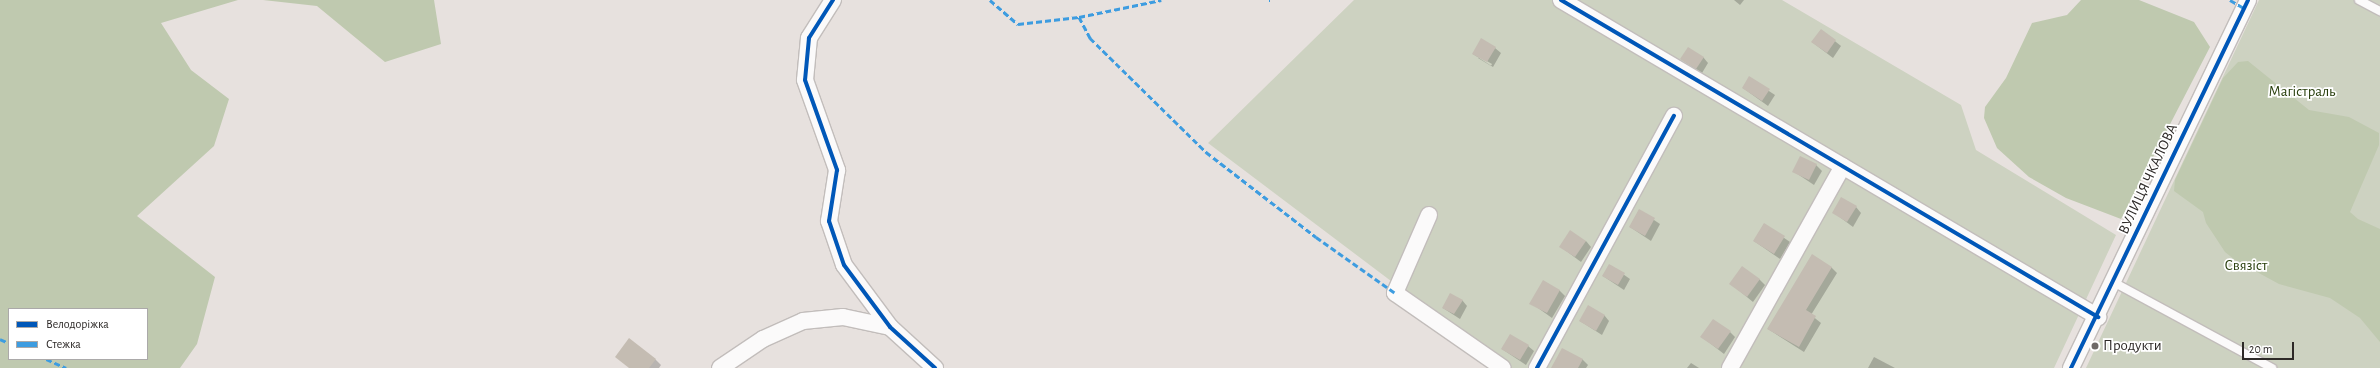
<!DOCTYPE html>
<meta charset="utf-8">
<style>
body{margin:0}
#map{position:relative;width:2380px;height:368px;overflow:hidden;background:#e7e1de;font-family:"Alegreya Sans",sans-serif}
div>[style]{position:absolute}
.green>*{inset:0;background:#cdd2c1}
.forest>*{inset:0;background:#bfc9af}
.shadow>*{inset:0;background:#0003}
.building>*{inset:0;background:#c4bcb2}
.roads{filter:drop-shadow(1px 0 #c2bdbb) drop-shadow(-1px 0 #c2bdbb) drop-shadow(0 1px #c2bdbb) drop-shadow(0 -1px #c2bdbb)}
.service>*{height:8px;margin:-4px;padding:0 4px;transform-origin:4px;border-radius:4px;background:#fbfafa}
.minor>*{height:16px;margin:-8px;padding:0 8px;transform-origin:8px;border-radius:8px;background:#fbfafa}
.quiet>*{height:3px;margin-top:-1.5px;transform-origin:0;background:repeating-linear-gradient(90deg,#3d9ce0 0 6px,transparent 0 9px)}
.cycleway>*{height:4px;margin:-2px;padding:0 2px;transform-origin:2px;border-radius:2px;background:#0057b8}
.dots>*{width:11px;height:11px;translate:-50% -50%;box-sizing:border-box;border:2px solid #fff;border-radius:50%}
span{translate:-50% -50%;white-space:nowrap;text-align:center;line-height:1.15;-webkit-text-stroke:3.5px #fff;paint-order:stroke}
.park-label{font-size:15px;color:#293f0d}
.street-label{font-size:15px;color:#2d2927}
.poi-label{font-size:15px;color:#2d2927}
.left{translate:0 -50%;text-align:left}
.legend{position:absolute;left:8px;top:308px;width:140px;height:52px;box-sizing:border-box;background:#fff;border:1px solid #aba9a9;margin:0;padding:5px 7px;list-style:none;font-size:12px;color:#2d2927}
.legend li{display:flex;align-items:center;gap:8px;height:20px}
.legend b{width:20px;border:1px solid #aba9a9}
.scale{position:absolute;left:2242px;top:342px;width:52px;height:18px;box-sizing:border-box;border:2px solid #2d2927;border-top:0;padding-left:5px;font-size:12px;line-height:14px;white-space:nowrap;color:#2d2927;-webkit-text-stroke:3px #fff;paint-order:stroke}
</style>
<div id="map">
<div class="green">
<i style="clip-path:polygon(1354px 0,1782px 0,1961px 105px,1976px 150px,2116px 235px,2054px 368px,1512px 368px,1391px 281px,1208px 143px)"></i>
<i style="clip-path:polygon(2259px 0,2380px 0,2380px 368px,2086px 368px)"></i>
</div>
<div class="forest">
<i style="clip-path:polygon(evenodd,0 0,238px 0,161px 23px,191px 70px,229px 99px,214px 146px,137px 216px,215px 277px,197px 344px,180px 368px,0 368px,0 0,9px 309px,147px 309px,147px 359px,9px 359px,9px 309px)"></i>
<i style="clip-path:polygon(263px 0,434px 0,441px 44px,385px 62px,317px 6px)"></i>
<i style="clip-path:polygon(2081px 0,2139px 0,2194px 22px,2210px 47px,2121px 219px,2066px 198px,2029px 177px,1997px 148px,1984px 118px,1985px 107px,2006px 78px,2032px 23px,2067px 15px)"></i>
<i style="clip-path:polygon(2248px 61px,2309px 110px,2349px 117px,2379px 133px,2379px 145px,2350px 212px,2358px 219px,2380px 229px,2380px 342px,2360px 318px,2330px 298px,2279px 284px,2235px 260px,2225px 252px,2206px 223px,2203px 212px,2174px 191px,2175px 180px,2223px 78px,2238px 62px)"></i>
</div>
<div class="shadow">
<i style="clip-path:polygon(1734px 0,1744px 0,1740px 5px)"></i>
<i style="clip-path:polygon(1821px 30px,1841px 46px,1833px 58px,1812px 42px)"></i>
<i style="clip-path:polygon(evenodd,1495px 48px,1501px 53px,1493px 67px,1473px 54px,1495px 48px,1478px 56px,1492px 64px,1491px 66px,1478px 58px,1478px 56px)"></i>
<i style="clip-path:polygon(1703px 57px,1708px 63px,1702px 73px,1681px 59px)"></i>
<i style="clip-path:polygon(1749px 78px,1775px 95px,1768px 106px,1743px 88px)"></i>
<i style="clip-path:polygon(1816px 165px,1822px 171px,1814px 185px,1793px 171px)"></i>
<i style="clip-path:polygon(1856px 207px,1861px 213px,1853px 227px,1833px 212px)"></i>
<i style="clip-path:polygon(1639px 210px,1660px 224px,1651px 241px,1630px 227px)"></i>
<i style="clip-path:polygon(1764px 224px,1790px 242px,1780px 259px,1754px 241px)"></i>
<i style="clip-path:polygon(1586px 241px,1591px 247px,1581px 262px,1561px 247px)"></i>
<i style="clip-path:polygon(1610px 265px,1630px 279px,1624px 290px,1603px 276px)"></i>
<i style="clip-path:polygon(1831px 267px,1837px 273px,1811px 315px,1821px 323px,1804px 352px,1768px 329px)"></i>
<i style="clip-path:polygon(1759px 279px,1765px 285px,1753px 302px,1731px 284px)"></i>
<i style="clip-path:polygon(1559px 290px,1565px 296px,1552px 318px,1531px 303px)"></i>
<i style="clip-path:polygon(1462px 300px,1467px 306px,1460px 319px,1443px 308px)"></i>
<i style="clip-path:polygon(1604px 315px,1609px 321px,1602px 335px,1580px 321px)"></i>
<i style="clip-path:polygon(1730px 332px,1735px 337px,1724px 354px,1702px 337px)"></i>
<i style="clip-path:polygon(630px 340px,656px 360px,661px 365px,659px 368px,629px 368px)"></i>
<i style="clip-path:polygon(1528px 346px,1534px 351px,1526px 365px,1502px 349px)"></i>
<i style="clip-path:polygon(1874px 357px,1895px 368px,1868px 368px)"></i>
<i style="clip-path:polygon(1582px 359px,1588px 365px,1586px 368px,1552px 368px)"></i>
<i style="clip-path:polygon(1691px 363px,1699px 368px,1687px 368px)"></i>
</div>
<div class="building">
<i style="clip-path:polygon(1821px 29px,1836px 40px,1827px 53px,1811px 42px)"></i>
<i style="clip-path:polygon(1481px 38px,1496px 47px,1487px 62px,1472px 54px)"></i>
<i style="clip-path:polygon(1688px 47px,1704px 57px,1696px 69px,1680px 59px)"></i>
<i style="clip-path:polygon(1749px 76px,1770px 89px,1762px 101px,1742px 88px)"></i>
<i style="clip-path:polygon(1800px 156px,1817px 164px,1809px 180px,1792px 172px)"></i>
<i style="clip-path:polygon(1841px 197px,1857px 206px,1847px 222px,1832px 213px)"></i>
<i style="clip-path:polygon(1639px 209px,1655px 218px,1645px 236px,1629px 227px)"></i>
<i style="clip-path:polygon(1764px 223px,1785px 236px,1774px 254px,1753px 241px)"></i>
<i style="clip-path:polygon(1570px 230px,1586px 241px,1575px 257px,1559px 247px)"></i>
<i style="clip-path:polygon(1812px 254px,1832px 267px,1806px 310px,1816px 316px,1799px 347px,1767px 329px)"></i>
<i style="clip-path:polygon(1609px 264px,1625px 273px,1618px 285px,1602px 276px)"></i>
<i style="clip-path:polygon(1742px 266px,1760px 279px,1747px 297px,1729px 284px)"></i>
<i style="clip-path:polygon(1543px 280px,1560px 290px,1547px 313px,1529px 304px)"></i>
<i style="clip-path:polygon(1450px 293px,1463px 300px,1454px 314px,1442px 308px)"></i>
<i style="clip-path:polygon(1588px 305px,1605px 315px,1596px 331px,1579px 321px)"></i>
<i style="clip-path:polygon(1713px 319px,1731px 331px,1718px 349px,1700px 337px)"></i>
<i style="clip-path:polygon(1510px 334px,1529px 345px,1520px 360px,1501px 349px)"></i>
<i style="clip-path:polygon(629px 338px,656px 359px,649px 368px,629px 368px,615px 357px)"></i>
<i style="clip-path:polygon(1562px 348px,1583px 359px,1578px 368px,1551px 368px)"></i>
</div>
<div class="roads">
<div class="service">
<i style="left:2359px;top:0;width:24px;rotate:28deg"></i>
<i style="left:2113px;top:282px;width:181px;rotate:28.4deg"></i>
</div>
<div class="minor">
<i style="left:833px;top:0;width:45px;rotate:122.3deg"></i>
<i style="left:809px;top:38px;width:42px;rotate:95.4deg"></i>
<i style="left:805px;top:80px;width:96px;rotate:70.4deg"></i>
<i style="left:837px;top:170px;width:52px;rotate:98.9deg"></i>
<i style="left:829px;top:221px;width:46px;rotate:71.2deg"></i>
<i style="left:844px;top:265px;width:77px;rotate:53.4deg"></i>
<i style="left:890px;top:327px;width:61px;rotate:42.3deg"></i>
<i style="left:1561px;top:0;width:624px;rotate:30.55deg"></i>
<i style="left:1429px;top:215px;width:85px;rotate:113.6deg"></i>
<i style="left:1395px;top:293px;width:131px;rotate:34.8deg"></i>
<i style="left:720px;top:368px;width:52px;rotate:-34deg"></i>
<i style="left:763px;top:339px;width:44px;rotate:-24.2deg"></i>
<i style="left:803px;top:321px;width:40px;rotate:-5.7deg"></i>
<i style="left:843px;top:317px;width:48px;rotate:12deg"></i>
<i style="left:1537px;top:368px;width:287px;rotate:-61.5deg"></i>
<i style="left:1730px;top:368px;width:231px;rotate:-60.8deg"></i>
<i style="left:2071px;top:368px;width:408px;rotate:-64.3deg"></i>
</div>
</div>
<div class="quiet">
<i style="left:990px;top:0;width:37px;rotate:41deg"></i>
<i style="left:1018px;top:24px;width:61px;rotate:-6.5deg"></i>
<i style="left:1079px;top:17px;width:84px;rotate:-11.7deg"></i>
<i style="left:1269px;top:0;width:1px"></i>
<i style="left:2230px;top:0;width:16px;rotate:30deg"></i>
<i style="left:1079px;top:17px;width:24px;rotate:62deg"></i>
<i style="left:1090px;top:38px;width:163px;rotate:44.5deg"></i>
<i style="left:1206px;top:152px;width:139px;rotate:37.7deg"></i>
<i style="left:1316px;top:237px;width:97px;rotate:35.3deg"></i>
<i style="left:0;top:339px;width:10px;rotate:24deg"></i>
<i style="left:46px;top:359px;width:22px;rotate:24deg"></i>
</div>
<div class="cycleway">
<i style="left:833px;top:0;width:45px;rotate:122.3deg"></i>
<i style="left:809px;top:38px;width:42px;rotate:95.4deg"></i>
<i style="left:805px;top:80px;width:96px;rotate:70.4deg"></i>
<i style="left:837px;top:170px;width:52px;rotate:98.9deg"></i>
<i style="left:829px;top:221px;width:46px;rotate:71.2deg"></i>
<i style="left:844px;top:265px;width:77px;rotate:53.4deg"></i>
<i style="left:890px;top:327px;width:61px;rotate:42.3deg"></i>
<i style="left:1561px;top:0;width:624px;rotate:30.55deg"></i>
<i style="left:1537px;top:368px;width:287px;rotate:-61.5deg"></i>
<i style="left:2071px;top:368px;width:408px;rotate:-64.3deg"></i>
</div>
<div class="dots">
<i style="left:2095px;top:346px;background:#6e6967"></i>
</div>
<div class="park-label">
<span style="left:2302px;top:92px">Магістраль</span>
<span style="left:2246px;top:266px">Связіст</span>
</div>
<div class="street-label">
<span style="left:2148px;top:179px;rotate:-65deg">ВУЛИЦЯ ЧКАЛОВА</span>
</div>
<div class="poi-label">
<span class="left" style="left:2103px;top:346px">Продукти</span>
</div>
<ul class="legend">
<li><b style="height:5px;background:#0057b8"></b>Велодоріжка</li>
<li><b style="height:5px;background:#3d9ce0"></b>Стежка</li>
</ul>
<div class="scale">20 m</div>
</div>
